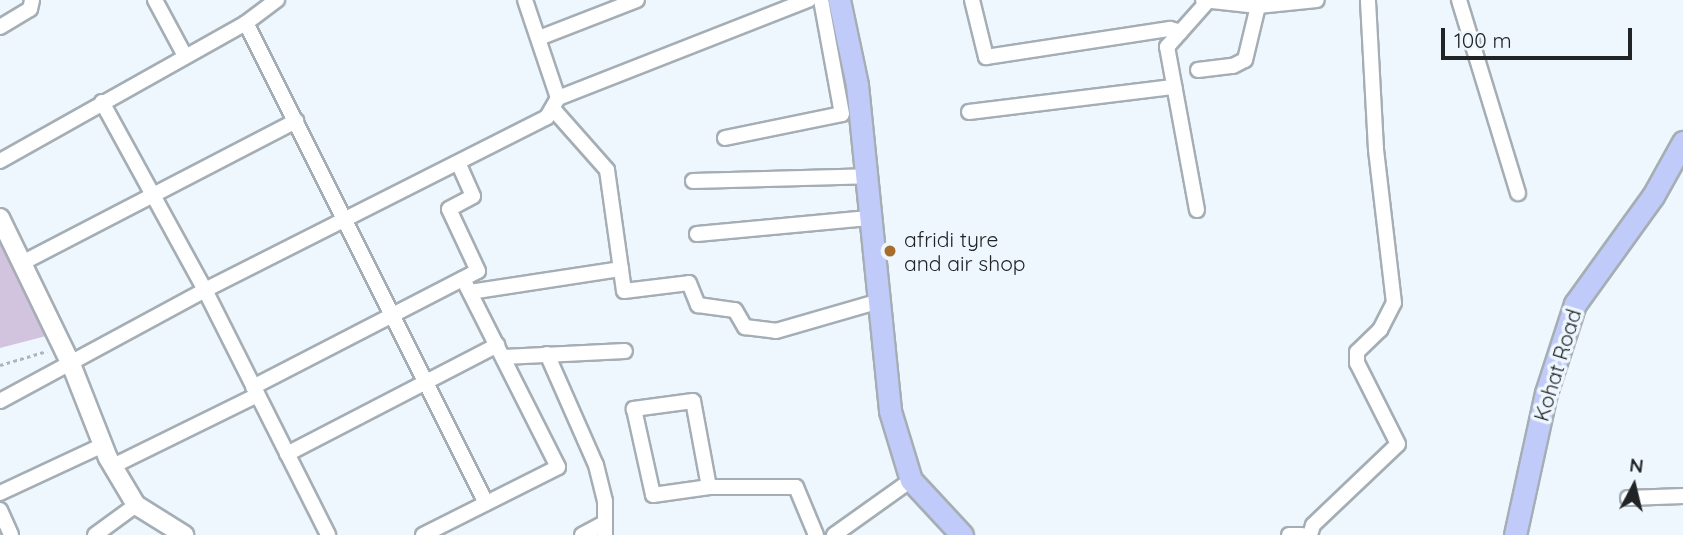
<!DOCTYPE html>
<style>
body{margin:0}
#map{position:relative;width:1683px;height:535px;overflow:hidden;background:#eef7fe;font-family:Quicksand,sans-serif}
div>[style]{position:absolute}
.green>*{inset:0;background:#d2c3de}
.path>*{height:2.5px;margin-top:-1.25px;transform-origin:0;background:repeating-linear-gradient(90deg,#aeb6bb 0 3.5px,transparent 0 7px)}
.roads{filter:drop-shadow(2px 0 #a5aeb4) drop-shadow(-2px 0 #a5aeb4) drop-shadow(0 2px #a5aeb4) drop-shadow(0 -2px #a5aeb4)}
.minor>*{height:14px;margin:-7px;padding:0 7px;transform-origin:7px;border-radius:7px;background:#fff}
.tertiary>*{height:18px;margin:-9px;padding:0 9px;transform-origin:9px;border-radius:9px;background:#fff}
.primary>*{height:21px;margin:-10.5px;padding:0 10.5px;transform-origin:10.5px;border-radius:10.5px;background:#c1cbf9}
.dots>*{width:19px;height:19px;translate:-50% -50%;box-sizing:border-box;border:4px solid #eef7fe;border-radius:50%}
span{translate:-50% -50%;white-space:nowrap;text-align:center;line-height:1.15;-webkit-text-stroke:7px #eef7fe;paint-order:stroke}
.poi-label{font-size:21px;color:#202426}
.left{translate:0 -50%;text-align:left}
.street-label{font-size:21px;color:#202426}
.north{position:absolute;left:1599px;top:451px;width:70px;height:70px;-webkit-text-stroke:5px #eef7fe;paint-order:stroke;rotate:7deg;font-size:19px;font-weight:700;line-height:28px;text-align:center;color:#202426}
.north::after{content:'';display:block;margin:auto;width:24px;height:32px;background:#202426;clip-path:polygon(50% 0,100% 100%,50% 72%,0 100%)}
.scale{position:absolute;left:1441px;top:28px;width:191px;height:32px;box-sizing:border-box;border:4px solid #202426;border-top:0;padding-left:9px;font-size:21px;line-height:24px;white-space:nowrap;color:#202426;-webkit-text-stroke:5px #eef7fe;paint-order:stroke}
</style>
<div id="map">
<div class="green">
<i style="clip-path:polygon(0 237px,46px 336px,0 348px)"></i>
</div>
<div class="path">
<i style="left:0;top:365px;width:49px;rotate:-16.6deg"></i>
</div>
<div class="roads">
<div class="minor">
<i style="left:155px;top:0;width:64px;rotate:61.8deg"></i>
<i style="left:972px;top:0;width:59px;rotate:76.2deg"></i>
<i style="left:986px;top:57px;width:186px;rotate:-8.7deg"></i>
<i style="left:1170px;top:29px;width:11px;rotate:15deg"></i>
<i style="left:1203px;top:0;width:55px;rotate:6.2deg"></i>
<i style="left:1258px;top:6px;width:59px;rotate:-5.8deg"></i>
<i style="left:1459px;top:0;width:202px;rotate:73deg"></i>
<i style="left:246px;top:23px;width:537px;rotate:63.43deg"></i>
<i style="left:0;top:27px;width:35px;rotate:-31deg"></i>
<i style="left:30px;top:9px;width:9px;rotate:-77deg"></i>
<i style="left:539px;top:38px;width:105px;rotate:-21.2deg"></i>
<i style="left:1198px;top:70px;width:35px;rotate:-7deg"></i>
<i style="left:1233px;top:66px;width:13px;rotate:-27deg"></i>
<i style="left:1245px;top:60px;width:56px;rotate:-76.5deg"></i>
<i style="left:558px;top:98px;width:269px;rotate:-21.4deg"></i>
<i style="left:102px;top:102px;width:214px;rotate:61.3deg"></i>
<i style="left:205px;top:290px;width:274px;rotate:63.3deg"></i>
<i style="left:554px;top:110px;width:80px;rotate:48.5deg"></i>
<i style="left:607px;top:170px;width:122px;rotate:82deg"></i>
<i style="left:624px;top:291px;width:65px;rotate:-7deg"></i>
<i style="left:689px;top:283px;width:24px;rotate:68deg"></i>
<i style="left:698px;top:305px;width:37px;rotate:8deg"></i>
<i style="left:735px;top:310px;width:20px;rotate:60deg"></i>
<i style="left:745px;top:327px;width:31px;rotate:7deg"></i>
<i style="left:776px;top:331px;width:108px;rotate:-16.1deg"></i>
<i style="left:969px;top:112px;width:207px;rotate:-7deg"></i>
<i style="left:725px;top:138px;width:119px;rotate:-11.6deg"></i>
<i style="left:842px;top:114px;width:116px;rotate:-100.4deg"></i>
<i style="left:0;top:161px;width:282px;rotate:-29.3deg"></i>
<i style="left:246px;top:23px;width:39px;rotate:-37deg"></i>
<i style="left:693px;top:181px;width:174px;rotate:-1.6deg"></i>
<i style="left:1197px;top:210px;width:166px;rotate:-100.4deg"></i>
<i style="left:1167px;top:47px;width:62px;rotate:-48.3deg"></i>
<i style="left:697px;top:234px;width:175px;rotate:-5.3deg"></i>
<i style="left:22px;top:263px;width:309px;rotate:-27.4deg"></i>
<i style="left:470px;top:292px;width:153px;rotate:-8.7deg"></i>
<i style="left:547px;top:354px;width:121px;rotate:66.2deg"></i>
<i style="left:596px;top:465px;width:37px;rotate:76deg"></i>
<i style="left:605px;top:501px;width:34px;rotate:90deg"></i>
<i style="left:504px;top:357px;width:121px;rotate:-2.8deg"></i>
<i style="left:253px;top:387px;width:253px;rotate:-27.3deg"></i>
<i style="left:478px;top:271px;width:68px;rotate:-115.1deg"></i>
<i style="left:449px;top:209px;width:27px;rotate:-28deg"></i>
<i style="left:473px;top:196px;width:36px;rotate:-114deg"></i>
<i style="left:0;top:401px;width:233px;rotate:-28.4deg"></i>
<i style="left:205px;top:290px;width:383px;rotate:-26.8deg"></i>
<i style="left:547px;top:117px;width:22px;rotate:-60deg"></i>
<i style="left:558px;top:98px;width:103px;rotate:-108.6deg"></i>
<i style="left:287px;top:454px;width:237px;rotate:-27.4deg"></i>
<i style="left:113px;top:466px;width:161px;rotate:-26.2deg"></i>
<i style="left:709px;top:487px;width:87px;rotate:-100.5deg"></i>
<i style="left:693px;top:401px;width:60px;rotate:172.3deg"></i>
<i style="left:634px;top:409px;width:88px;rotate:77.5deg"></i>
<i style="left:653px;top:495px;width:57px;rotate:-8.1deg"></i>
<i style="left:709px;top:487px;width:87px"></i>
<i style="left:796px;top:487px;width:52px;rotate:67.4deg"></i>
<i style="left:0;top:493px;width:114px;rotate:-25deg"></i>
<i style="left:1628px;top:498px;width:55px;rotate:-2.1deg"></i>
<i style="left:0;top:510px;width:27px;rotate:66deg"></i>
<i style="left:95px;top:535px;width:51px;rotate:-36.2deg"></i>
<i style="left:423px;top:535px;width:151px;rotate:-26.7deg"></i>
<i style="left:558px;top:467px;width:211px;rotate:-116.8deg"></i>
<i style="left:582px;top:535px;width:26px;rotate:-28deg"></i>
<i style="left:834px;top:535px;width:95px;rotate:-35.5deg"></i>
<i style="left:1289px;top:535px;width:13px"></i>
<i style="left:1310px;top:535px;width:10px;rotate:-73deg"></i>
<i style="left:1313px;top:525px;width:117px;rotate:-43.6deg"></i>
<i style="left:1398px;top:444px;width:91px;rotate:-116.8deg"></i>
<i style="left:1357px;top:363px;width:11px;rotate:-90deg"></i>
<i style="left:1357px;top:352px;width:32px;rotate:-44deg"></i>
<i style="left:1380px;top:330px;width:30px;rotate:-63deg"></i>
<i style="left:1394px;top:303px;width:155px;rotate:-96.7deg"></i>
<i style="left:1376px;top:149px;width:149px;rotate:-93.1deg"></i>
</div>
<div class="tertiary">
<i style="left:0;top:218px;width:162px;rotate:64.1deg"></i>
<i style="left:71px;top:364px;width:101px;rotate:68.5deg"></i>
<i style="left:108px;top:458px;width:55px;rotate:59.2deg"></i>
<i style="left:136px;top:505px;width:57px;rotate:32deg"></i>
</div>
<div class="primary">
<i style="left:839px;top:0;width:87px;rotate:78deg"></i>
<i style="left:857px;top:85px;width:328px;rotate:84.2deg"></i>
<i style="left:890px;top:411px;width:72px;rotate:73.1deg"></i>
<i style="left:911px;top:480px;width:75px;rotate:47.2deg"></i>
<i style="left:1515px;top:535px;width:145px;rotate:-77.7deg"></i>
<i style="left:1546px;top:393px;width:94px;rotate:-72deg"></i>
<i style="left:1575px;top:304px;width:133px;rotate:-54.2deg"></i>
<i style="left:1653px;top:196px;width:62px;rotate:-60.9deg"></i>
</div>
</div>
<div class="dots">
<i style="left:890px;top:251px;background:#a76d2d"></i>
</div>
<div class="poi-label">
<span class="left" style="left:904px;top:251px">afridi tyre<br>and air shop</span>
</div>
<div class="street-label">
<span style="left:1557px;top:365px;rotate:-73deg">Kohat Road</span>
</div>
<div class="north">N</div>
<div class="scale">100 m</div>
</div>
